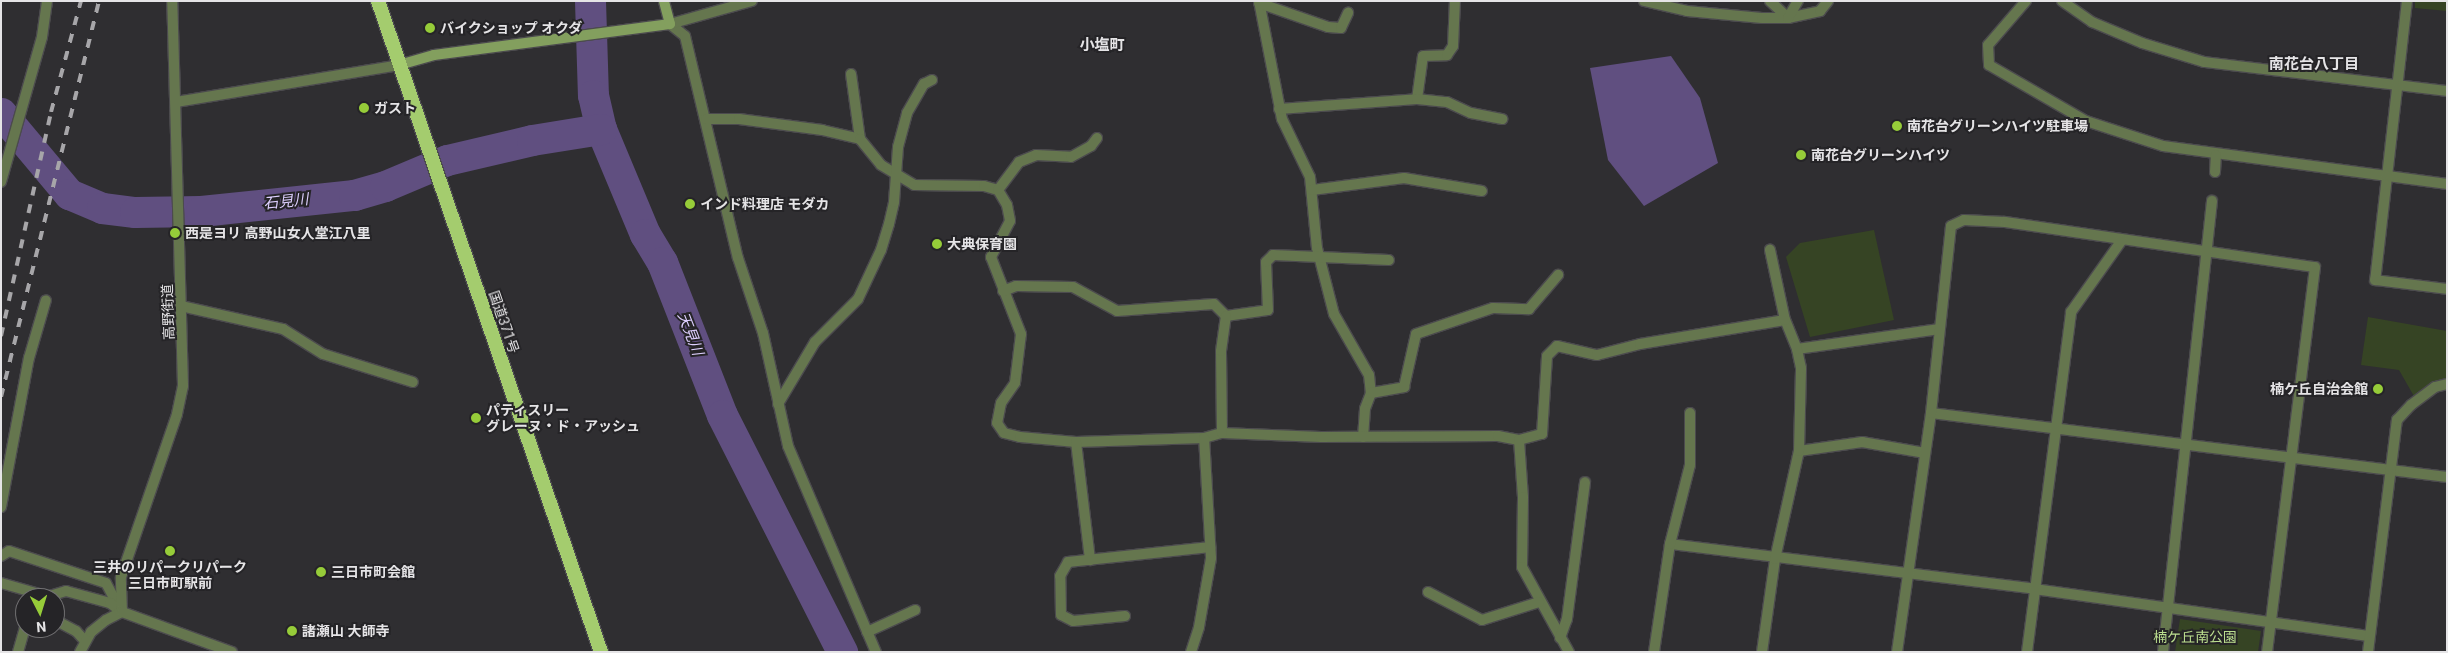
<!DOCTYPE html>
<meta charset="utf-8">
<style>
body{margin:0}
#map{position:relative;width:2448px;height:653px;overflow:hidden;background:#2f2e31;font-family:Roboto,"Noto Sans JP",sans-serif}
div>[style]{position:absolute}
.green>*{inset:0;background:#364424}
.water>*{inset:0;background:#604f80}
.river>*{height:31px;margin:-15.5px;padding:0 15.5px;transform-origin:15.5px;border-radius:15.5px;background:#604f80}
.roads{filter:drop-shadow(1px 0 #4c4b4e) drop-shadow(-1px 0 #4c4b4e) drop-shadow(0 1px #4c4b4e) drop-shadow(0 -1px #4c4b4e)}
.minor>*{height:10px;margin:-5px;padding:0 5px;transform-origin:5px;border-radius:5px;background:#65764e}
.tertiary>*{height:10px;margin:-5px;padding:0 5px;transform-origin:5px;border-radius:5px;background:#65764e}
.secondary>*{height:10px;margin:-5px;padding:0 5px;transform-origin:5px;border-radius:5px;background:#839f5e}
.trunk>*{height:14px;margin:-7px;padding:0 7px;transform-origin:7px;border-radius:7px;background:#a4cc6e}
.rail>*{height:4px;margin-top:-2px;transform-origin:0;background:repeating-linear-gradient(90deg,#a7a6a9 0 9px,transparent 0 18px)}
.dots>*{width:14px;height:14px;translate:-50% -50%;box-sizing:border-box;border:2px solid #252427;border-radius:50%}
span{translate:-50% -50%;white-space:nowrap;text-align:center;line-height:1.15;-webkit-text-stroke:4px #252427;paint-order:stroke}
.poi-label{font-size:14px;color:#e5e4e6;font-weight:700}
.left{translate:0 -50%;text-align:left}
.right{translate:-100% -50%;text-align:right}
.street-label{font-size:14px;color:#e5e4e6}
.park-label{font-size:14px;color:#bbde8f}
.neighbourhood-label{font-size:15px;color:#e5e4e6;font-weight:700}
.water-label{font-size:15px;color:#ddcffe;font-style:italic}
.frame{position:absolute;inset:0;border:2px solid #e5e4e6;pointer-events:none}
.north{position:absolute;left:15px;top:588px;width:50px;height:50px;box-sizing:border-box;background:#252427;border:1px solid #727173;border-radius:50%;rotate:175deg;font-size:14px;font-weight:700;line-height:20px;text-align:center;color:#e5e4e6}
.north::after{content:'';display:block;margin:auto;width:18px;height:22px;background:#96cc39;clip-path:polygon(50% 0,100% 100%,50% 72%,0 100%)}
</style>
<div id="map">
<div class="green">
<i style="clip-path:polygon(2415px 1px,2447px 1px,2447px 11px,2415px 8px)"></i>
<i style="clip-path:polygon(1874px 230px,1894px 320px,1810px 337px,1786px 257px,1800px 243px)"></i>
<i style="clip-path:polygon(2368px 317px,2447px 331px,2447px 381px,2415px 398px,2399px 370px,2361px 365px)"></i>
<i style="clip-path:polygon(2180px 619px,2261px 631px,2258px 652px,2175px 652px)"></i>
</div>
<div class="water">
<i style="clip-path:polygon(1671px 56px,1700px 98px,1718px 163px,1644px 206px,1608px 160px,1590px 68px)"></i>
</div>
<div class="river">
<i style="left:590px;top:1px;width:94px;rotate:88.2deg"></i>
<i style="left:593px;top:95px;width:35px;rotate:77deg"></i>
<i style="left:601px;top:129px;width:114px;rotate:67.3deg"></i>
<i style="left:645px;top:234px;width:33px;rotate:59deg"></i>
<i style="left:662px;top:262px;width:164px;rotate:68.6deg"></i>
<i style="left:722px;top:415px;width:266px;rotate:63.1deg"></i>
<i style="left:1px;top:113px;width:106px;rotate:50deg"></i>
<i style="left:69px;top:194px;width:36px;rotate:23deg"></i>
<i style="left:102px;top:208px;width:33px;rotate:7deg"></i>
<i style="left:135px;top:212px;width:66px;rotate:-0.9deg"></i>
<i style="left:201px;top:211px;width:154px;rotate:-6deg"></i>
<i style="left:354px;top:195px;width:32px;rotate:-16deg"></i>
<i style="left:385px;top:186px;width:67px;rotate:-22.8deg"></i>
<i style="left:447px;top:160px;width:87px;rotate:-13.2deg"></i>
<i style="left:532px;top:140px;width:70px;rotate:-9.1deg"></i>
</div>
<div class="roads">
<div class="minor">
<i style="left:1259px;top:1px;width:120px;rotate:79deg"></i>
<i style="left:1282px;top:119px;width:64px;rotate:64.2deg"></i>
<i style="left:1310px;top:177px;width:71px;rotate:84.4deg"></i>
<i style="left:1317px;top:248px;width:68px;rotate:75.6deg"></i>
<i style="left:1334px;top:314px;width:70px;rotate:60.2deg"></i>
<i style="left:1369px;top:375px;width:18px;rotate:84deg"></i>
<i style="left:1371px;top:393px;width:17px;rotate:111deg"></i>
<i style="left:1365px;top:409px;width:28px;rotate:94deg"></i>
<i style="left:1770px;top:1px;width:25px;rotate:43deg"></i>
<i style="left:2026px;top:1px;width:58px;rotate:130.8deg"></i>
<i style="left:1988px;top:45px;width:20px;rotate:87deg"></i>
<i style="left:1989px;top:65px;width:112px;rotate:30deg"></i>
<i style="left:2086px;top:121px;width:81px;rotate:18deg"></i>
<i style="left:2163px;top:146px;width:287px;rotate:7.6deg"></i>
<i style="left:2062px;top:1px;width:37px;rotate:35deg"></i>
<i style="left:2092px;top:22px;width:54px;rotate:22.8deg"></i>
<i style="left:2142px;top:43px;width:65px;rotate:17deg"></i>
<i style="left:2204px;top:62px;width:245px;rotate:6.8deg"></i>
<i style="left:2407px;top:1px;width:281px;rotate:96.5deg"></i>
<i style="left:2375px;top:280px;width:73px;rotate:7.1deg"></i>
<i style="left:1259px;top:3px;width:73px;rotate:19.2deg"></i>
<i style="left:1328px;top:27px;width:13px;rotate:4deg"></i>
<i style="left:1341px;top:28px;width:17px;rotate:-65deg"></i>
<i style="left:670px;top:24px;width:19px;rotate:39deg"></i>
<i style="left:685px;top:36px;width:228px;rotate:76.6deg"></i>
<i style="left:738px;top:258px;width:79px;rotate:71.6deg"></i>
<i style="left:763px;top:333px;width:116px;rotate:77.5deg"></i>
<i style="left:788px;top:446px;width:224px;rotate:66.9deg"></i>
<i style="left:851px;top:74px;width:66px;rotate:82.1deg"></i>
<i style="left:1417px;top:99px;width:43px;rotate:-82.1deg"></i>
<i style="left:1423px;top:56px;width:24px;rotate:-2deg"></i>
<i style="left:1447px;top:55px;width:11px;rotate:-56deg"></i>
<i style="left:1453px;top:46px;width:45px;rotate:-87.5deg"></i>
<i style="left:176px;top:102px;width:226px;rotate:-9.4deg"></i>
<i style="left:1279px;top:109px;width:138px;rotate:-4.1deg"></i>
<i style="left:1417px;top:99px;width:30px;rotate:6deg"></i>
<i style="left:1447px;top:102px;width:26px;rotate:25deg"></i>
<i style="left:1471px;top:113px;width:32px;rotate:11deg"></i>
<i style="left:706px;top:119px;width:33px"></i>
<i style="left:739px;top:119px;width:84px;rotate:7.5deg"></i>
<i style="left:822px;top:130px;width:39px;rotate:13deg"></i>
<i style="left:860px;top:139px;width:33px;rotate:51deg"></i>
<i style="left:881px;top:165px;width:39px;rotate:31deg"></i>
<i style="left:914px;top:185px;width:70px;rotate:0.8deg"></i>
<i style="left:984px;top:186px;width:15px;rotate:16deg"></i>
<i style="left:998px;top:190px;width:17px;rotate:59deg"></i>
<i style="left:1007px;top:205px;width:16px;rotate:79deg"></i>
<i style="left:1010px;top:221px;width:41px;rotate:117.8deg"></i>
<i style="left:991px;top:257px;width:83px;rotate:68.7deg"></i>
<i style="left:1021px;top:334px;width:49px;rotate:97deg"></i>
<i style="left:1015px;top:383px;width:24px;rotate:125deg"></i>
<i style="left:1001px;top:403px;width:20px;rotate:101deg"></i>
<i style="left:997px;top:423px;width:12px;rotate:55deg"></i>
<i style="left:1004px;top:433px;width:16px;rotate:14deg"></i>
<i style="left:1020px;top:437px;width:56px;rotate:5.1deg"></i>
<i style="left:1076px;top:442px;width:128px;rotate:-1.8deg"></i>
<i style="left:1204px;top:438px;width:19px;rotate:-16deg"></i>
<i style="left:1222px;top:433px;width:99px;rotate:2.3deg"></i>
<i style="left:1321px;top:437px;width:177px;rotate:-0.3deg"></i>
<i style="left:1498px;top:436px;width:21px;rotate:11deg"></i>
<i style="left:1519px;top:440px;width:24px;rotate:-15deg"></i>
<i style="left:1542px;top:434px;width:78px;rotate:-86.3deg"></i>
<i style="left:1547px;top:356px;width:14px;rotate:-45deg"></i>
<i style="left:1557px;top:346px;width:41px;rotate:12.7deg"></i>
<i style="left:1597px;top:355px;width:44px;rotate:-14.3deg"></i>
<i style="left:1640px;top:344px;width:147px;rotate:-9.4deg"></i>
<i style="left:2215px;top:172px;width:17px;rotate:-87deg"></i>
<i style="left:998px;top:190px;width:35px;rotate:-53deg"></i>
<i style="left:1019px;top:162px;width:18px;rotate:-22deg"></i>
<i style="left:1036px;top:155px;width:35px;rotate:3deg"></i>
<i style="left:1071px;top:157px;width:23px;rotate:-29deg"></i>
<i style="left:1091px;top:146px;width:10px;rotate:-53deg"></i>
<i style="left:1312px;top:190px;width:93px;rotate:-7.4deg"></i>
<i style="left:1404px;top:178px;width:79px;rotate:9.5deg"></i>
<i style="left:1003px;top:291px;width:14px;rotate:-21deg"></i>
<i style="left:1016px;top:286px;width:57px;rotate:1deg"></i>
<i style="left:1073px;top:287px;width:50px;rotate:28.6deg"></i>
<i style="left:1117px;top:311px;width:97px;rotate:-4.1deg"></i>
<i style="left:1214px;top:304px;width:17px;rotate:45deg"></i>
<i style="left:1226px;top:316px;width:42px;rotate:-8.1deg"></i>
<i style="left:1268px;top:310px;width:48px;rotate:-92.4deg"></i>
<i style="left:1266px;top:262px;width:10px;rotate:-45deg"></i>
<i style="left:1273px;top:255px;width:116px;rotate:2.5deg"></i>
<i style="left:181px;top:306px;width:105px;rotate:12.7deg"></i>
<i style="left:283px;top:329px;width:47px;rotate:32deg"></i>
<i style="left:323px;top:354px;width:94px;rotate:17.3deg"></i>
<i style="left:1797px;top:349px;width:144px;rotate:-8deg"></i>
<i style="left:1371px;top:393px;width:34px;rotate:-10deg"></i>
<i style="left:1404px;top:387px;width:54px;rotate:-77.2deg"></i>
<i style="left:1416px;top:334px;width:81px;rotate:-18.7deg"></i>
<i style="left:1493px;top:308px;width:36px;rotate:2deg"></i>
<i style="left:1529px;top:309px;width:45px;rotate:-49.5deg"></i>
<i style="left:778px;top:404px;width:72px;rotate:-59.2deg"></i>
<i style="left:815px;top:342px;width:61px;rotate:-45deg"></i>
<i style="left:858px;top:299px;width:54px;rotate:-64.9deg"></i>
<i style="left:881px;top:250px;width:27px;rotate:-73deg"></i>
<i style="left:889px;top:224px;width:23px;rotate:-77deg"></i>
<i style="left:894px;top:202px;width:55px;rotate:-85.8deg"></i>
<i style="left:898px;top:147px;width:35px;rotate:-75deg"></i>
<i style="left:907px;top:113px;width:34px;rotate:-60deg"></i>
<i style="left:924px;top:84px;width:9px;rotate:-27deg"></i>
<i style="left:1931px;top:413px;width:520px;rotate:7.07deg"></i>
<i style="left:1222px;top:433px;width:82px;rotate:-90.7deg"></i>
<i style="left:1221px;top:351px;width:35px;rotate:-82deg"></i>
<i style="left:1519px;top:440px;width:57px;rotate:86deg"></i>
<i style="left:1523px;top:497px;width:70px;rotate:90.8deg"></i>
<i style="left:1522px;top:567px;width:97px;rotate:61.1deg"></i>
<i style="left:1076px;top:442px;width:119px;rotate:83.2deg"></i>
<i style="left:1799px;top:451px;width:64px;rotate:-8.1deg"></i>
<i style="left:1862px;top:442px;width:64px;rotate:9.9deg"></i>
<i style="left:1px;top:507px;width:152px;rotate:-79.4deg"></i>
<i style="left:29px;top:358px;width:60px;rotate:-73.7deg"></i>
<i style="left:1670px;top:544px;width:367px;rotate:7deg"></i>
<i style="left:2034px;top:589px;width:338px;rotate:8deg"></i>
<i style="left:1px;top:556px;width:9px;rotate:-32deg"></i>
<i style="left:9px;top:551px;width:102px;rotate:18.3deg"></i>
<i style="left:106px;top:583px;width:30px;rotate:62deg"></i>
<i style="left:1px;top:583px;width:47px;rotate:16.1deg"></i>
<i style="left:1428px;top:592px;width:61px;rotate:27.4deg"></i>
<i style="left:1482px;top:620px;width:60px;rotate:-17.5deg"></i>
<i style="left:43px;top:598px;width:24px;rotate:-17deg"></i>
<i style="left:66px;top:591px;width:46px;rotate:15.3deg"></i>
<i style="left:110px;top:603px;width:11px;rotate:38deg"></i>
<i style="left:122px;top:612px;width:35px;rotate:-92deg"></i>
<i style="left:121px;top:577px;width:172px;rotate:-71deg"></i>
<i style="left:177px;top:414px;width:29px;rotate:-78deg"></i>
<i style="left:183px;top:386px;width:385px;rotate:-91.6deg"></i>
<i style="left:1125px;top:616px;width:52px;rotate:174.5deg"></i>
<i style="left:1073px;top:621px;width:13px;rotate:-153deg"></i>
<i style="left:1061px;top:615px;width:39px;rotate:-91deg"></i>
<i style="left:1060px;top:576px;width:16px;rotate:-60deg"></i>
<i style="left:1068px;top:562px;width:143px;rotate:-6deg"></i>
<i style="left:55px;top:620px;width:24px;rotate:28deg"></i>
<i style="left:76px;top:631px;width:13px;rotate:48deg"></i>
<i style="left:867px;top:632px;width:53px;rotate:-24.6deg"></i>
<i style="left:1560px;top:638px;width:20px;rotate:-70deg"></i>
<i style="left:1567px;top:619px;width:138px;rotate:-82.5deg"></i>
<i style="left:18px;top:652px;width:25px;rotate:-74deg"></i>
<i style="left:80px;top:652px;width:23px;rotate:-61deg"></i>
<i style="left:91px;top:632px;width:19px;rotate:-39deg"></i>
<i style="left:106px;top:620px;width:18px;rotate:-27deg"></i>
<i style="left:1191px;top:652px;width:26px;rotate:-72deg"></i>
<i style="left:1199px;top:627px;width:70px;rotate:-80.1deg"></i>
<i style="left:1211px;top:558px;width:120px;rotate:-93.3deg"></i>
<i style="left:1654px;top:652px;width:109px;rotate:-81.6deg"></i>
<i style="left:1670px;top:544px;width:81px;rotate:-75.8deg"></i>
<i style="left:1690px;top:465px;width:52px;rotate:-90deg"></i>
<i style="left:1762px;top:652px;width:94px;rotate:-82deg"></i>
<i style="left:1775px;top:559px;width:111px;rotate:-77.5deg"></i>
<i style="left:1799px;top:451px;width:83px;rotate:-88.6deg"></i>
<i style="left:1801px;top:368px;width:19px;rotate:-102deg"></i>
<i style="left:1797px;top:349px;width:31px;rotate:-112deg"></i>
<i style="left:1785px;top:320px;width:72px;rotate:-102.1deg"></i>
<i style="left:1897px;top:652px;width:241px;rotate:-81.9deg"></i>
<i style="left:1931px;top:413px;width:188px;rotate:-83.9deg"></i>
<i style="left:1951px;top:226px;width:14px;rotate:-25deg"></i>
<i style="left:1964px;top:220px;width:41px;rotate:2.8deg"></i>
<i style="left:2005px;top:222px;width:313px;rotate:8.3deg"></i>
<i style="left:2315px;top:267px;width:388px;rotate:97.1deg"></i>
<i style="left:2027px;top:652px;width:343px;rotate:-82.6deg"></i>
<i style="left:2071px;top:312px;width:88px;rotate:-54.7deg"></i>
<i style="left:2163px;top:652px;width:454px;rotate:-83.8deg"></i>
<i style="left:2368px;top:652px;width:234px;rotate:-82.9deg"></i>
<i style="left:2397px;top:420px;width:21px;rotate:-47deg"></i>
<i style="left:2411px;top:405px;width:30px;rotate:-37deg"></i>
<i style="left:2435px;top:387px;width:12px;rotate:-14deg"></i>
</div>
<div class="tertiary">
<i style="left:1644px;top:1px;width:44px;rotate:13.1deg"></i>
<i style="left:1687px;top:11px;width:75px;rotate:5.3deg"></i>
<i style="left:1762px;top:18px;width:26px"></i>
<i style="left:1788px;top:18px;width:33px;rotate:-12deg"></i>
<i style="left:1820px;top:11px;width:13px;rotate:-51deg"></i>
<i style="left:1788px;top:18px;width:20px;rotate:-60deg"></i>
<i style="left:670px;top:24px;width:85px;rotate:-15.7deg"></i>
<i style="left:1px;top:182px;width:151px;rotate:-74.2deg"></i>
<i style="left:42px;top:37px;width:36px;rotate:-82deg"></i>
<i style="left:122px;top:612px;width:117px;rotate:20deg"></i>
</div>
<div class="secondary">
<i style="left:399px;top:65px;width:36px;rotate:-16deg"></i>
<i style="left:434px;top:55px;width:238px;rotate:-7.5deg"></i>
<i style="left:670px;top:24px;width:24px;rotate:-105deg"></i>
</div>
<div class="trunk">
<i style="left:378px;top:1px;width:688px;rotate:71.09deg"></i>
</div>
</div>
<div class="rail">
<i style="left:1px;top:336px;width:230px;rotate:-77.4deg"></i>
<i style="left:51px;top:112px;width:115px;rotate:-74.9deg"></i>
<i style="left:1px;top:397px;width:408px;rotate:-76.1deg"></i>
</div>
<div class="dots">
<i style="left:430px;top:28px;background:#96cc39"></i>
<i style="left:364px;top:108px;background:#96cc39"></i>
<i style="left:1897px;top:126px;background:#96cc39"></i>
<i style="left:1801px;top:155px;background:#96cc39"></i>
<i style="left:690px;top:204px;background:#96cc39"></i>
<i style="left:175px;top:233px;background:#96cc39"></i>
<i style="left:937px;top:244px;background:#96cc39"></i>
<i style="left:2378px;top:389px;background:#96cc39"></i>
<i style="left:476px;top:418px;background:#96cc39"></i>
<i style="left:170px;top:551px;background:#96cc39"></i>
<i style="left:321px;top:572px;background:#96cc39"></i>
<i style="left:292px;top:631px;background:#96cc39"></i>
</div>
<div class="poi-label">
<span class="left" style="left:440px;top:28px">バイクショップ オクダ</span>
<span class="left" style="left:374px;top:108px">ガスト</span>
<span class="left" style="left:1907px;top:126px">南花台グリーンハイツ駐車場</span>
<span class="left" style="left:1811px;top:155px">南花台グリーンハイツ</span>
<span class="left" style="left:700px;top:204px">インド料理店 モダカ</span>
<span class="left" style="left:185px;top:233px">西是ヨリ 高野山女人堂江八里</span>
<span class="left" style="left:947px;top:244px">大典保育園</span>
<span class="right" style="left:2368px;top:389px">楠ケ丘自治会館</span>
<span class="left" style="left:486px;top:418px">パティスリー<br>グレーヌ・ド・アッシュ</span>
<span style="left:170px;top:575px">三井のリパークリパーク<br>三日市町駅前</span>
<span class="left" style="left:331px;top:572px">三日市町会館</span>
<span class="left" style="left:302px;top:631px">諸瀬山 大師寺</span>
</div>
<div class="street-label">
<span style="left:168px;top:312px;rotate:-92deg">高野街道</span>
<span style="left:504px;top:322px;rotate:71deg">国道371号</span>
</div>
<div class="park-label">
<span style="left:2195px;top:637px">楠ケ丘南公園</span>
</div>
<div class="neighbourhood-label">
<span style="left:1102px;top:46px">小塩町</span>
<span style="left:2314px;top:65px">南花台八丁目</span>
</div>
<div class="water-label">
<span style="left:286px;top:202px;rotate:-6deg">石見川</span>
<span style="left:690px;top:334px;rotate:69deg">天見川</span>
</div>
<div class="frame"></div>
<div class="north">N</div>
</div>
